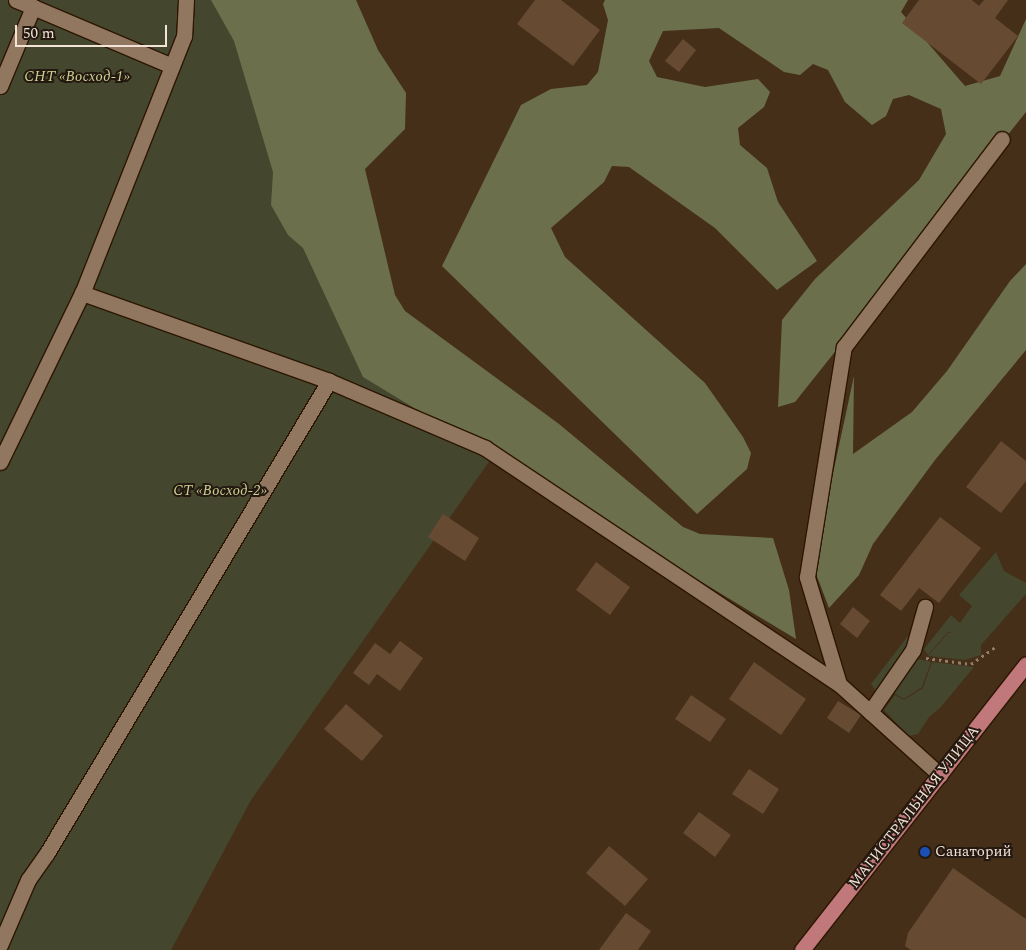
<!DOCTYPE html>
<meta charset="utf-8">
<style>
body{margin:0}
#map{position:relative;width:1026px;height:950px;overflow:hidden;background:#462f19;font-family:Spectral,serif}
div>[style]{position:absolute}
.green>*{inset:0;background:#44462d}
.forest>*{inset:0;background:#6c6f4c}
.building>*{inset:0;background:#664a32}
.path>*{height:3px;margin-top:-1.5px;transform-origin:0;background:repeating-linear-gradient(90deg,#927e6c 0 2.5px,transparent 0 6.5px)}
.roads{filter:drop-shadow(1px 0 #2c1602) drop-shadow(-1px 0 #2c1602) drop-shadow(0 1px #2c1602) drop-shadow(0 -1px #2c1602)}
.minor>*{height:15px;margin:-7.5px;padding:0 7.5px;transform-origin:7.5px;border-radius:7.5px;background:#927760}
.major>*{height:15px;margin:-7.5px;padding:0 7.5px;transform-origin:7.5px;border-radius:7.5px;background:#c1787b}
.dots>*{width:14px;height:14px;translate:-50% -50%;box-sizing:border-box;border:2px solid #241910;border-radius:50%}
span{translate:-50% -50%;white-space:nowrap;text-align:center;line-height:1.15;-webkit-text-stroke:4px #241910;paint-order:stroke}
.park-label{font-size:15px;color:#cdd193;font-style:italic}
.street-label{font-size:15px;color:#f2e3d6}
.poi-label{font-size:15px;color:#f2e3d6}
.left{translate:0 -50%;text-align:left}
.scale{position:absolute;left:15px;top:25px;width:152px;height:22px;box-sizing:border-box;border:2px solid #f2e3d6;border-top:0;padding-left:6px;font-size:15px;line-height:18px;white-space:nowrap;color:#f2e3d6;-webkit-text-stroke:4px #241910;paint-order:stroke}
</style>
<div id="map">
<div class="green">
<i style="clip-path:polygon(0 0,239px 0,367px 346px,498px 449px,251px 800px,171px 950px,0 950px)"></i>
<i style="clip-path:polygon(996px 552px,1004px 571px,1026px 583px,1026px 594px,981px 645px,981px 655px,965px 660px,928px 656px,948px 633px,952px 633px,948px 632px,928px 655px,924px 649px,951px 615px,960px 623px,972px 606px,959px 595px)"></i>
<i style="clip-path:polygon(908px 636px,913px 640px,876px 691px,871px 684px)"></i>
<i style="clip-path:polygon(918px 659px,931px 662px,922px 687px,904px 699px,894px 693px)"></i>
<i style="clip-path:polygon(932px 662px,974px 667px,940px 708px,929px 717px,918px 734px,909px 736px,884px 710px,895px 695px,904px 700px,923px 688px)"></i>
</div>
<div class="forest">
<i style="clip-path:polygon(211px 0,356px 0,378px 50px,406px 93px,405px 129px,365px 169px,395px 295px,405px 311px,559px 424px,683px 527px,700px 534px,773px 538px,789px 590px,796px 639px,363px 377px,303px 248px,288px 235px,271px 205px,273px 172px,234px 41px)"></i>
<i style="clip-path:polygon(605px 0,908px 0,901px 12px,965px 86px,1000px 76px,1026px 19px,1026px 112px,795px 402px,778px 407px,782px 320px,815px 279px,919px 180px,946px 134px,941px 109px,909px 95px,893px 99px,886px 116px,872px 125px,845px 102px,828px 70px,813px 64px,800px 75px,784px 72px,719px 28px,663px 31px,649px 61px,657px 77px,705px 87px,758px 79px,770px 92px,764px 107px,738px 128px,740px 145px,767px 168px,778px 202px,817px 261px,777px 290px,715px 228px,629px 167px,612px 166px,604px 182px,551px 228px,565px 257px,705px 383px,743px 437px,751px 453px,747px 469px,697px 514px,442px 266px,521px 105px,551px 89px,587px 85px,598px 72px,608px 20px,603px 4px)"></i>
<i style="clip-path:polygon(1026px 264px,1026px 350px,935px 460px,873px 544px,859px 575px,829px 608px,813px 566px,854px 376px,853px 454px,912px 412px,947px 371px,1010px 281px)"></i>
</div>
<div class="building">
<i style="clip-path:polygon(535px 0,561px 0,600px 30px,573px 66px,517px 24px)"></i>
<i style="clip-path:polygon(919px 0,972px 0,979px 6px,984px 0,1008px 0,995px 18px,1018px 36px,981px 84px,902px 23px)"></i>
<i style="clip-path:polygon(683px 39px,696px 50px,679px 72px,665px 61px)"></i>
<i style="clip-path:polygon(1001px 441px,1026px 461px,1026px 481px,1001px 513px,966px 487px)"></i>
<i style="clip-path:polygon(443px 514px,479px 538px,465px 561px,428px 537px)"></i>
<i style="clip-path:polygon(940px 517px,981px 548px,939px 603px,919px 588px,901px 611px,880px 595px)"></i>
<i style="clip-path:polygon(596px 562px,630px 587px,610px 615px,576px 590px)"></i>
<i style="clip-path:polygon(853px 607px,870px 621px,857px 638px,840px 624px)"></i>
<i style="clip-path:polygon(400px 641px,423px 658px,400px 691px,377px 674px,369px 685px,353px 673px,375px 643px,390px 654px)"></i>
<i style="clip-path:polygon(754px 662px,806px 699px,781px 735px,729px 699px)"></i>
<i style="clip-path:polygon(691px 695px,726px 719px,710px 742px,675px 719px)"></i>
<i style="clip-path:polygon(838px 701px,861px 715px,849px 733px,827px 718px)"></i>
<i style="clip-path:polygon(346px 704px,383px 736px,362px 761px,324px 729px)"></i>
<i style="clip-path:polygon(749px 769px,779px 789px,763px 814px,732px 794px)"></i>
<i style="clip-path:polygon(699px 812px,731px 835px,715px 857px,683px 833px)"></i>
<i style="clip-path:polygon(609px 846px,648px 879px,625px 906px,586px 873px)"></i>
<i style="clip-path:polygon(953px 868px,1026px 919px,1026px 950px,911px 950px,905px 946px,908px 933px)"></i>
<i style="clip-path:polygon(626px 913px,651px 931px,638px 950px,599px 950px)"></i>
</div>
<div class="path">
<i style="left:926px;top:658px;width:45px;rotate:7.6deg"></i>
<i style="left:971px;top:664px;width:32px;rotate:-35deg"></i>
</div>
<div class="roads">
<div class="minor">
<i style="left:16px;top:0;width:18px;rotate:22deg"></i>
<i style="left:186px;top:0;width:36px;rotate:93deg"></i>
<i style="left:184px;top:36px;width:277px;rotate:111.6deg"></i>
<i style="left:82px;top:293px;width:262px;rotate:19.6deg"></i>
<i style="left:329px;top:381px;width:170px;rotate:23.2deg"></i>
<i style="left:485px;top:448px;width:425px;rotate:33.7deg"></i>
<i style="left:839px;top:684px;width:136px;rotate:42deg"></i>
<i style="left:0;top:86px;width:86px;rotate:-67.3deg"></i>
<i style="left:33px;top:7px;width:151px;rotate:23deg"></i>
<i style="left:0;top:462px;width:188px;rotate:-64.1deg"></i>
<i style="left:839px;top:684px;width:112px;rotate:-106.7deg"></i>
<i style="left:807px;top:577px;width:233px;rotate:-80.9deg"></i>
<i style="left:844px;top:347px;width:261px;rotate:-52.8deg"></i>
<i style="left:870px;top:712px;width:75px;rotate:-55.3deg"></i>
<i style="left:913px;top:650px;width:45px;rotate:-74.4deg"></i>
<i style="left:0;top:945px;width:71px;rotate:-66.7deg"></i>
<i style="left:28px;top:880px;width:33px;rotate:-55deg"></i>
<i style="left:47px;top:853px;width:550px;rotate:-59.14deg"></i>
</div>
<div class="major">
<i style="left:802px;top:950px;width:363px;rotate:-51.9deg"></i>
</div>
</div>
<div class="dots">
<i style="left:925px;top:852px;background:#1a4fb4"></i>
</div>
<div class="park-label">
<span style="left:77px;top:77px">СНТ «Восход-1»</span>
<span style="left:220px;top:491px">СТ «Восход-2»</span>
</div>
<div class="street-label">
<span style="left:914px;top:807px;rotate:-52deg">МАГИСТРАЛЬНАЯ УЛИЦА</span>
</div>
<div class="poi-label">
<span class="left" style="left:935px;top:852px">Санаторий</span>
</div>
<div class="scale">50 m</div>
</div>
